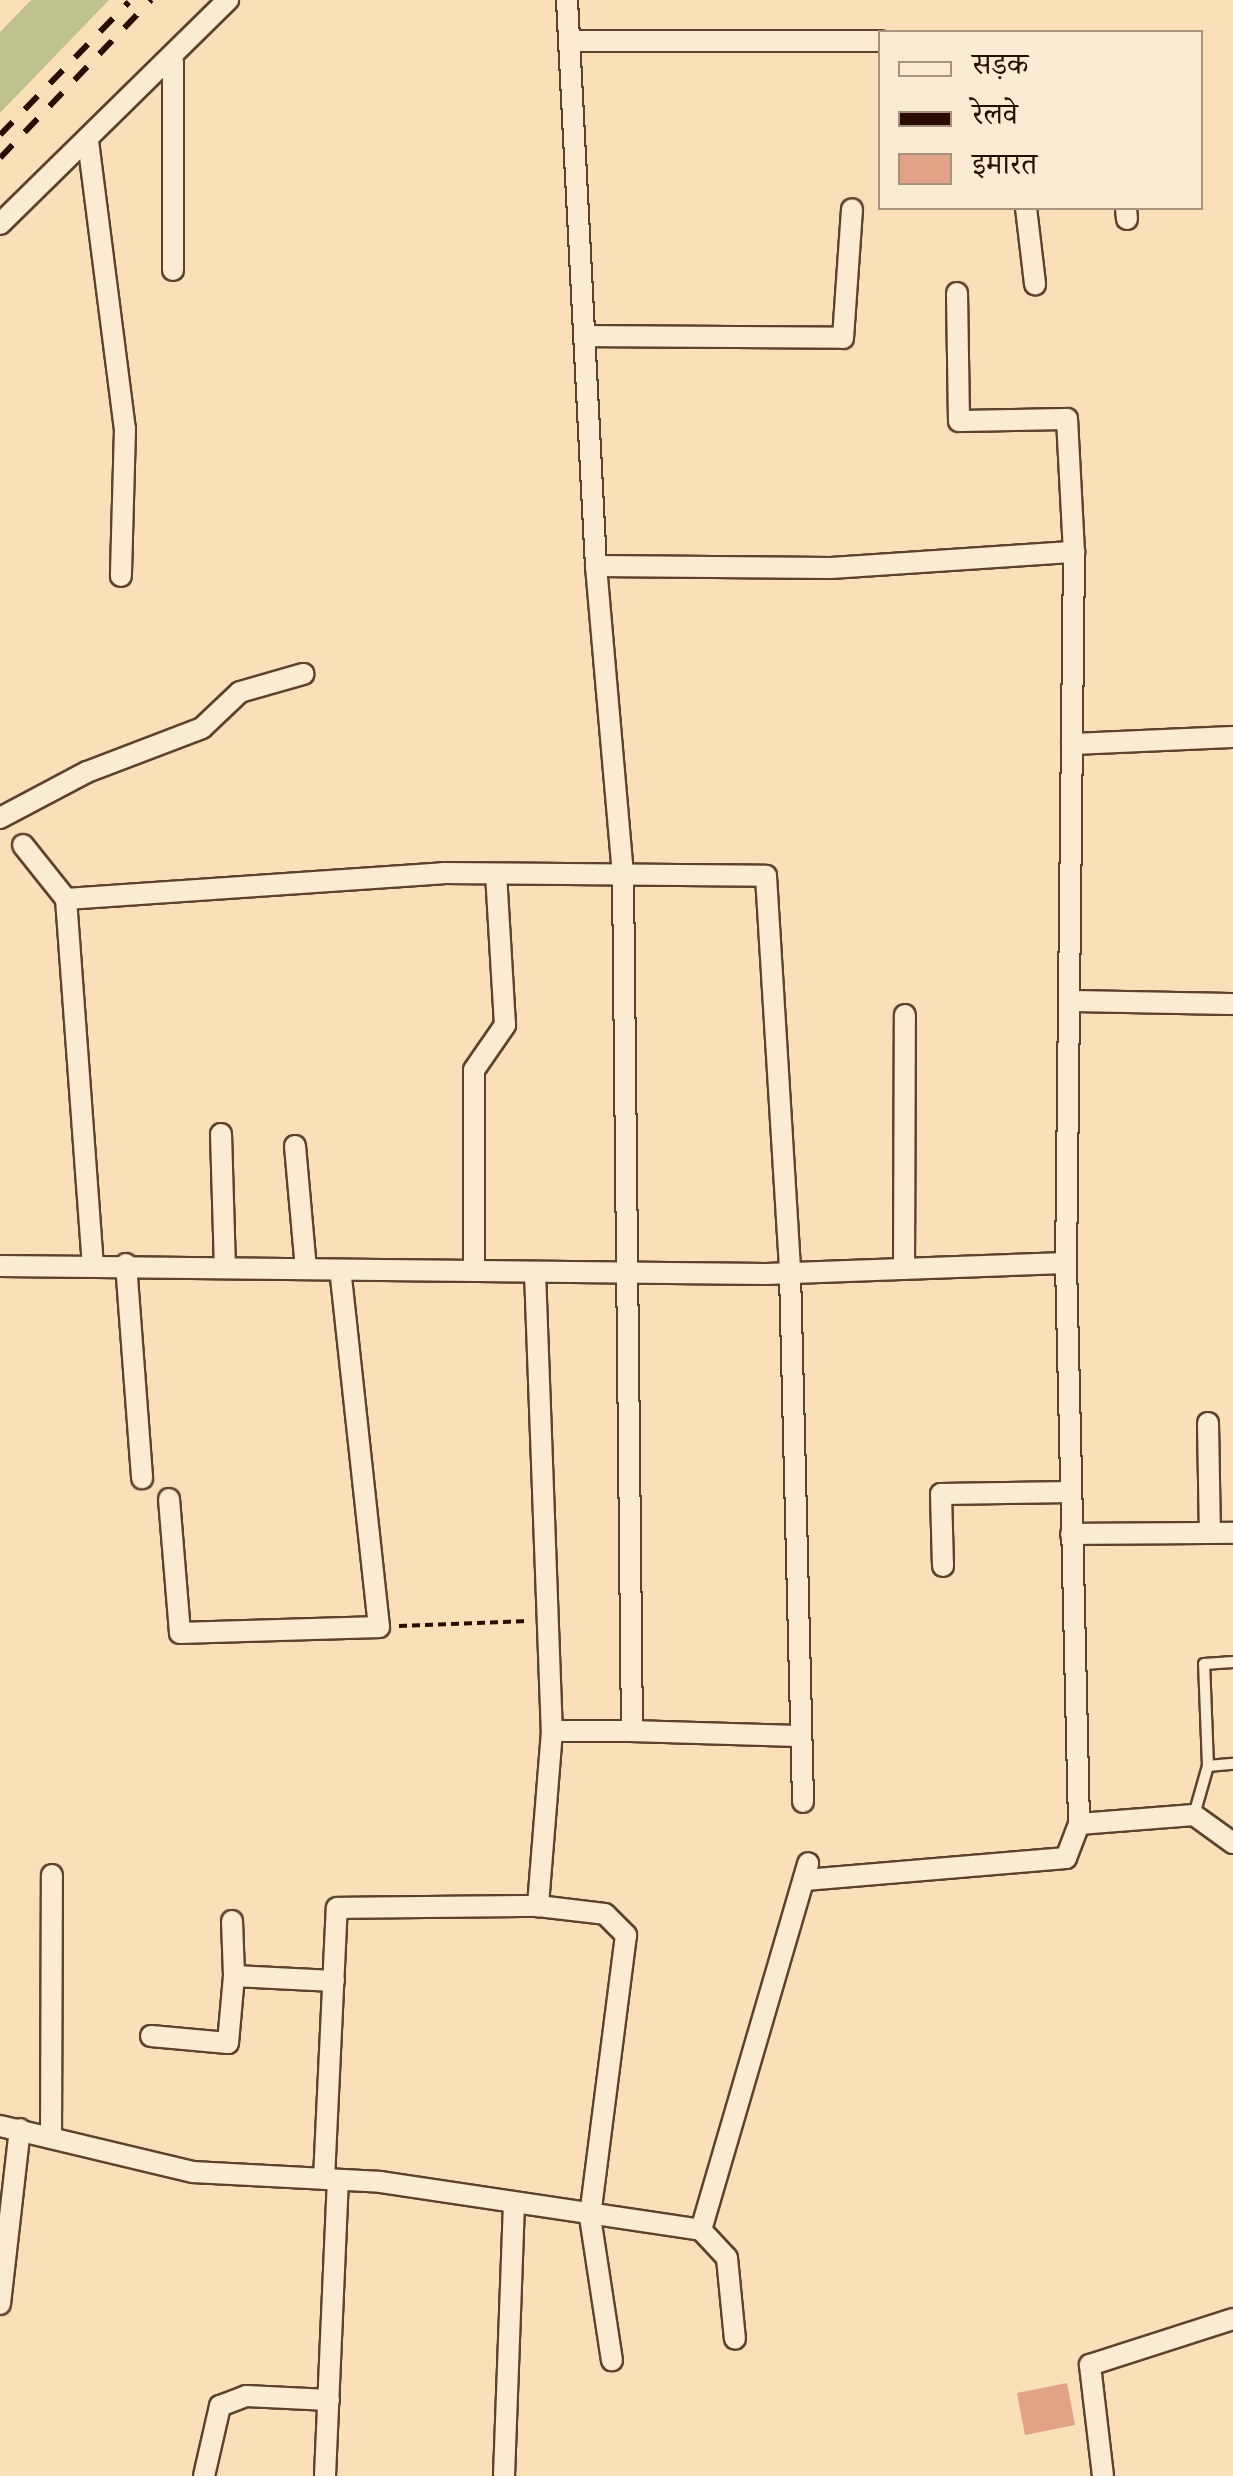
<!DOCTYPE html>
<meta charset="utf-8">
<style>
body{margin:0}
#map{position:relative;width:1233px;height:2476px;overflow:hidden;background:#f9e0b9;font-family:"IM FELL Double Pica","Noto Serif Devanagari",serif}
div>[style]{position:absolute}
.green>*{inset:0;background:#bfc28f}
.building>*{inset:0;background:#e1a287}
.path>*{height:4px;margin-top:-2px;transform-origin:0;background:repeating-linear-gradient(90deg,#2a0d00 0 8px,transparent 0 13px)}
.roads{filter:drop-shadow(2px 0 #5e422e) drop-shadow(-2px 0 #5e422e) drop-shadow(0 2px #5e422e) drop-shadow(0 -2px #5e422e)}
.lane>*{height:10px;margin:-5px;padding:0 5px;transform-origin:5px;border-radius:5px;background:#fbebd2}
.street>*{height:20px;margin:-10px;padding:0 10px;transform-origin:10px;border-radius:10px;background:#fbebd2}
.rail>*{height:6px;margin-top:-3px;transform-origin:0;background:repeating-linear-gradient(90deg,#2a0d00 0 18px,transparent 0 36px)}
span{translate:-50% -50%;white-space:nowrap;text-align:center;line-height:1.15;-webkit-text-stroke:10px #fbebd2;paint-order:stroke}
.legend{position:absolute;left:878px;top:30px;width:325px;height:180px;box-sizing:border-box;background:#fbebd2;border:2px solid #a7927e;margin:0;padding:12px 18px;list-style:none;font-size:30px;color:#2a0d00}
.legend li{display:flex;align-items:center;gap:20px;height:50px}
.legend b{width:50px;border:2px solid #a7927e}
</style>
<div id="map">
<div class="green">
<i style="clip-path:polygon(31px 0,109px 0,0 113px,0 32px)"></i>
</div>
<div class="building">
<i style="clip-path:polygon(1067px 2383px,1075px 2425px,1025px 2435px,1017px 2393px)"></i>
</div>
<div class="path">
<i style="left:399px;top:1626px;width:130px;rotate:-2.2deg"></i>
</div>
<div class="roads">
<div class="lane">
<i style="left:1208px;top:1766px;width:25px;rotate:-5deg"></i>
<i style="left:1194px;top:1815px;width:51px;rotate:-74.1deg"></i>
<i style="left:1208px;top:1766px;width:102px;rotate:-92.2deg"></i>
<i style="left:1204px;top:1664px;width:29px;rotate:-4deg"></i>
</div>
<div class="street">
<i style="left:567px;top:0;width:567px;rotate:87.07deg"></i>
<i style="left:596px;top:566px;width:235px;rotate:0.5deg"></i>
<i style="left:831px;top:568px;width:244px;rotate:-3.8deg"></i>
<i style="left:1074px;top:552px;width:711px;rotate:90.64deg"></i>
<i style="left:570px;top:41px;width:310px"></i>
<i style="left:88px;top:141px;width:290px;rotate:82.7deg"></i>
<i style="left:125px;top:429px;width:147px;rotate:91.6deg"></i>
<i style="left:1026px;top:208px;width:77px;rotate:83.2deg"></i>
<i style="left:1126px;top:208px;width:11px;rotate:85deg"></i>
<i style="left:0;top:224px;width:320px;rotate:-44.5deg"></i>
<i style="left:173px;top:270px;width:209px;rotate:-90deg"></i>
<i style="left:957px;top:293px;width:128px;rotate:89.1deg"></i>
<i style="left:959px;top:421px;width:108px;rotate:-1.1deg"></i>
<i style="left:1067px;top:419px;width:133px;rotate:87deg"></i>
<i style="left:585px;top:336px;width:258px;rotate:0.4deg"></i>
<i style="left:843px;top:338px;width:129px;rotate:-86deg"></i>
<i style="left:596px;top:566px;width:310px;rotate:85deg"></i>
<i style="left:623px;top:875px;width:856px;rotate:89.4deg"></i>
<i style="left:632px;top:1731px;width:164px;rotate:1.7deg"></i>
<i style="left:1072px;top:744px;width:161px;rotate:-2.5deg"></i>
<i style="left:0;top:818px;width:98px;rotate:-27.9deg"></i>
<i style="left:87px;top:772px;width:123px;rotate:-20.9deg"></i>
<i style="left:202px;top:728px;width:52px;rotate:-43.5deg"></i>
<i style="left:240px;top:692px;width:66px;rotate:-15.9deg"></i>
<i style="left:23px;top:845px;width:69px;rotate:51.5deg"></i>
<i style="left:66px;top:899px;width:365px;rotate:85.8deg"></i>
<i style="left:66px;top:899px;width:378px;rotate:-3.9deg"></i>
<i style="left:443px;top:873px;width:323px;rotate:0.5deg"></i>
<i style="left:766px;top:876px;width:398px;rotate:86.5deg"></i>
<i style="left:790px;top:1273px;width:529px;rotate:88.59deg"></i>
<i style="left:1071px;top:1001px;width:162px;rotate:1.1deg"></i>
<i style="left:221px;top:1134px;width:132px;rotate:88.3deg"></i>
<i style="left:295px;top:1146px;width:123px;rotate:84.9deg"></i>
<i style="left:126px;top:1264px;width:215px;rotate:85.7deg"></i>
<i style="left:0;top:1266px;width:766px;rotate:0.6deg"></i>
<i style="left:766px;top:1274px;width:300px;rotate:-2.1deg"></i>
<i style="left:1066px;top:1263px;width:561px;rotate:88.67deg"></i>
<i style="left:1079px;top:1824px;width:115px;rotate:-4.5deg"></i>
<i style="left:1194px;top:1815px;width:48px;rotate:35.7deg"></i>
<i style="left:904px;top:1269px;width:254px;rotate:-89.8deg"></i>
<i style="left:474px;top:1271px;width:201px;rotate:-90deg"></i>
<i style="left:474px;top:1070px;width:55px;rotate:-55.4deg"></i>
<i style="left:505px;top:1025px;width:151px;rotate:-93.4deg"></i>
<i style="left:535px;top:1272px;width:459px;rotate:87.9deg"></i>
<i style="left:552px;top:1731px;width:80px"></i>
<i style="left:1208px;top:1423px;width:110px;rotate:89deg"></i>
<i style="left:169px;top:1499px;width:134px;rotate:85.3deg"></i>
<i style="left:180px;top:1633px;width:199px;rotate:-1.7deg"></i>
<i style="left:379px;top:1627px;width:359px;rotate:-96.2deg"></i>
<i style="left:1071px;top:1534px;width:162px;rotate:-0.4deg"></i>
<i style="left:943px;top:1566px;width:72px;rotate:-91.6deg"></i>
<i style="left:941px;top:1494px;width:130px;rotate:-0.9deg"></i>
<i style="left:552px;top:1731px;width:176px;rotate:94.6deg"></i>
<i style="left:538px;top:1906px;width:67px;rotate:6.8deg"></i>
<i style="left:605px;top:1914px;width:30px;rotate:45deg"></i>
<i style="left:626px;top:1935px;width:284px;rotate:97.3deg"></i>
<i style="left:590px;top:2217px;width:145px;rotate:81.3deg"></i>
<i style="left:805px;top:1880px;width:262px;rotate:-4.8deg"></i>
<i style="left:1066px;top:1858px;width:36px;rotate:-69deg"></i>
<i style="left:232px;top:1921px;width:55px;rotate:87.9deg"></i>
<i style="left:151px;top:2036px;width:77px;rotate:5.2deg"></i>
<i style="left:228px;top:2043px;width:67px;rotate:-84.9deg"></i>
<i style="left:234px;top:1976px;width:100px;rotate:2.9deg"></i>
<i style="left:0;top:2126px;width:198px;rotate:13.4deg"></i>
<i style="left:193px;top:2172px;width:188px;rotate:3deg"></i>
<i style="left:381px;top:2182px;width:324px;rotate:8.5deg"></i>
<i style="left:701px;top:2230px;width:382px;rotate:-73.7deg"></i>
<i style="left:51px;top:2137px;width:262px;rotate:-89.8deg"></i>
<i style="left:324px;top:2179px;width:271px;rotate:-87.3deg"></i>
<i style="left:337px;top:1908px;width:201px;rotate:-0.6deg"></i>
<i style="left:701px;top:2230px;width:38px;rotate:47deg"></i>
<i style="left:727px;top:2258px;width:81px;rotate:84.4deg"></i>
<i style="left:0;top:2304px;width:176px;rotate:-83.5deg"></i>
<i style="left:204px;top:2476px;width:72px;rotate:-77.1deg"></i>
<i style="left:220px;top:2406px;width:28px;rotate:-21deg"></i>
<i style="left:246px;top:2396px;width:83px;rotate:2.8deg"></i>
<i style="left:325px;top:2476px;width:296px;rotate:-87.5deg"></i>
<i style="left:504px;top:2476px;width:272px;rotate:-87.9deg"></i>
<i style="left:1103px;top:2476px;width:112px;rotate:-96.7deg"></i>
<i style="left:1090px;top:2365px;width:150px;rotate:-17.8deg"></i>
</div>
</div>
<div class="rail">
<i style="left:0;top:135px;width:185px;rotate:-45.9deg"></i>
<i style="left:0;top:158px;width:219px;rotate:-46.3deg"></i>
</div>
<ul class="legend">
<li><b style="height:12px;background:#fbebd2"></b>सड़क</li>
<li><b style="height:12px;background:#2a0d00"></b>रेलवे</li>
<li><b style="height:28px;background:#e1a287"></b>इमारत</li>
</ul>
</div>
